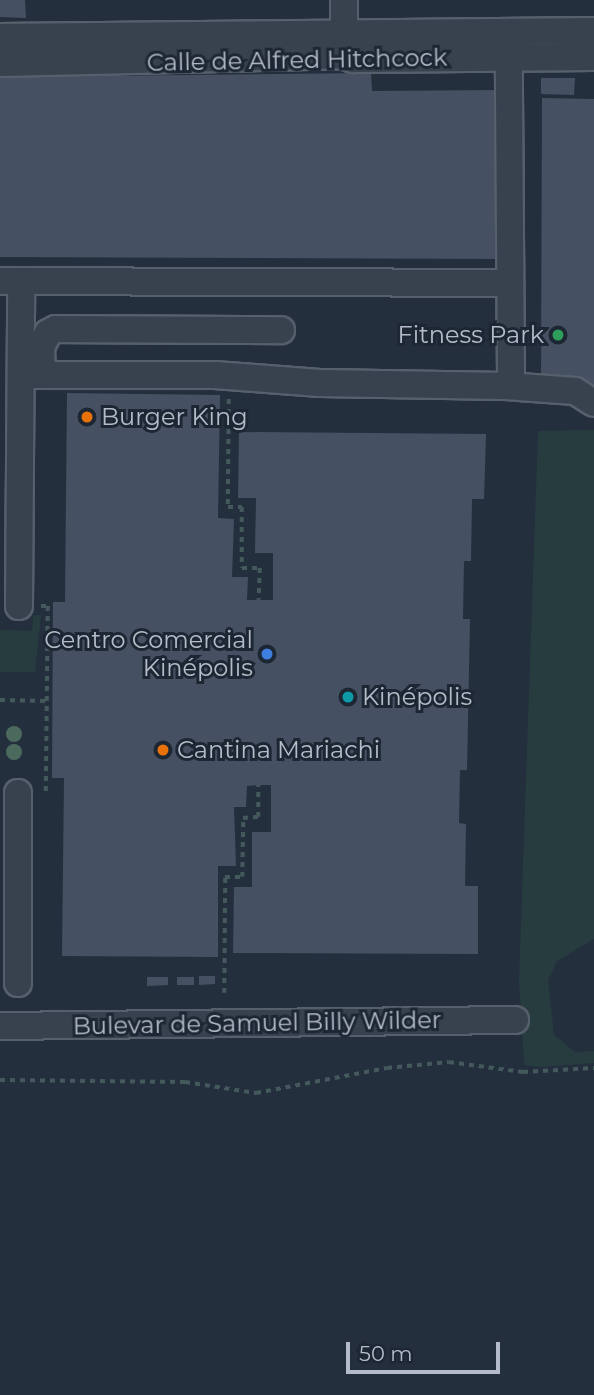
<!DOCTYPE html>
<meta charset="utf-8">
<style>
body{margin:0}
#map{position:relative;width:594px;height:1395px;overflow:hidden;background:#242f3e;font-family:Montserrat,sans-serif}
div>[style]{position:absolute}
.green>*{inset:0;background:#263c3f}
.building>*{inset:0;background:#455162}
.path>*{height:3.5px;margin-top:-1.75px;transform-origin:0;background:repeating-linear-gradient(90deg,#44595c 0 5px,transparent 0 10px)}
.roads{filter:drop-shadow(2px 0 #565f6c) drop-shadow(-2px 0 #565f6c) drop-shadow(0 2px #565f6c) drop-shadow(0 -2px #565f6c)}
.minor>*{height:26px;margin:-13px;padding:0 13px;transform-origin:13px;border-radius:13px;background:#38414e}
.trees>*{width:16px;height:16px;margin:-8px;border-radius:50%;background:#4b6a5d}
.dots>*{width:19px;height:19px;translate:-50% -50%;box-sizing:border-box;border:4px solid #1d2633;border-radius:50%}
span{translate:-50% -50%;white-space:nowrap;text-align:center;line-height:1.15;-webkit-text-stroke:6px #1d2633;paint-order:stroke}
.street-label{font-size:24px;color:#b4bcc9}
.poi-label{font-size:24px;color:#b4bcc9}
.right{translate:-100% -50%;text-align:right}
.left{translate:0 -50%;text-align:left}
.scale{position:absolute;left:346px;top:1342px;width:154px;height:32px;box-sizing:border-box;border:4px solid #b4bcc9;border-top:0;padding-left:9px;font-size:21px;line-height:24px;white-space:nowrap;color:#b4bcc9;-webkit-text-stroke:5px #1d2633;paint-order:stroke}
</style>
<div id="map">
<div class="green">
<i style="clip-path:polygon(594px 430px,594px 939px,557px 961px,548px 980px,554px 1035px,575px 1052px,594px 1051px,594px 1063px,541px 1067px,524px 1065px,519px 980px,538px 431px)"></i>
<i style="clip-path:polygon(33px 615px,41px 615px,35px 672px,0 672px,0 630px,32px 631px)"></i>
</div>
<div class="building">
<i style="clip-path:polygon(0 0,25px 0,26px 18px,0 17px)"></i>
<i style="clip-path:polygon(371px 73px,372px 91px,500px 90px,500px 259px,0 257px,0 77px)"></i>
<i style="clip-path:polygon(541px 78px,575px 78px,574px 95px,541px 94px)"></i>
<i style="clip-path:polygon(542px 98px,594px 99px,594px 388px,541px 388px)"></i>
<i style="clip-path:polygon(67px 393px,220px 395px,218px 518px,234px 519px,232px 577px,248px 577px,247px 600px,273px 600px,273px 553px,255px 553px,256px 498px,238px 498px,239px 432px,486px 434px,484px 499px,472px 499px,471px 561px,464px 561px,463px 619px,470px 619px,467px 770px,460px 770px,459px 823px,466px 824px,465px 886px,478px 886px,478px 954px,233px 953px,234px 887px,252px 887px,252px 832px,271px 832px,271px 785px,258px 785px,247px 786px,246px 807px,234px 807px,236px 866px,218px 866px,218px 957px,62px 956px,64px 778px,52px 778px,53px 602px,65px 602px)"></i>
<i style="clip-path:polygon(199px 976px,215px 976px,215px 984px,199px 985px)"></i>
<i style="clip-path:polygon(147px 977px,168px 977px,168px 985px,147px 986px)"></i>
<i style="clip-path:polygon(177px 977px,194px 977px,194px 985px,177px 985px)"></i>
</div>
<div class="path">
<i style="left:229px;top:399px;width:108px;rotate:90.5deg"></i>
<i style="left:228px;top:507px;width:14px"></i>
<i style="left:242px;top:507px;width:61px;rotate:90deg"></i>
<i style="left:242px;top:568px;width:18px"></i>
<i style="left:260px;top:568px;width:32px;rotate:92deg"></i>
<i style="left:229px;top:416px;width:10px"></i>
<i style="left:41px;top:606px;width:7px"></i>
<i style="left:48px;top:606px;width:188px;rotate:90.6deg"></i>
<i style="left:0;top:700px;width:47px;rotate:1.2deg"></i>
<i style="left:224px;top:993px;width:116px;rotate:-89.5deg"></i>
<i style="left:225px;top:877px;width:17px"></i>
<i style="left:242px;top:877px;width:59px;rotate:-89deg"></i>
<i style="left:243px;top:818px;width:15px;rotate:-4deg"></i>
<i style="left:258px;top:817px;width:32px;rotate:-90deg"></i>
<i style="left:0;top:1080px;width:185px;rotate:0.6deg"></i>
<i style="left:185px;top:1082px;width:72px;rotate:8.8deg"></i>
<i style="left:256px;top:1093px;width:133px;rotate:-10.8deg"></i>
<i style="left:387px;top:1068px;width:62px;rotate:-5.5deg"></i>
<i style="left:449px;top:1062px;width:75px;rotate:7.7deg"></i>
<i style="left:523px;top:1072px;width:71px;rotate:-3.2deg"></i>
</div>
<div class="roads">
<div class="minor">
<i style="left:344px;top:0;width:34px;rotate:90deg"></i>
<i style="left:0;top:37px;width:594px;rotate:-0.58deg"></i>
<i style="left:0;top:63px;width:342px;rotate:-1.3deg"></i>
<i style="left:342px;top:55px;width:12px;rotate:20deg"></i>
<i style="left:353px;top:59px;width:241px;rotate:-0.5deg"></i>
<i style="left:0;top:281px;width:510px;rotate:0.22deg"></i>
<i style="left:21px;top:375px;width:194px"></i>
<i style="left:215px;top:375px;width:105px;rotate:4.4deg"></i>
<i style="left:320px;top:383px;width:186px;rotate:0.9deg"></i>
<i style="left:506px;top:386px;width:69px;rotate:4.1deg"></i>
<i style="left:575px;top:391px;width:22px;rotate:32deg"></i>
<i style="left:42px;top:375px;width:28px;rotate:-92deg"></i>
<i style="left:41px;top:347px;width:16px;rotate:-63deg"></i>
<i style="left:48px;top:333px;width:9px;rotate:-27deg"></i>
<i style="left:56px;top:329px;width:225px;rotate:0.3deg"></i>
<i style="left:506px;top:386px;width:11px;rotate:-63deg"></i>
<i style="left:511px;top:376px;width:318px;rotate:-90.4deg"></i>
<i style="left:19px;top:606px;width:325px;rotate:-89.6deg"></i>
<i style="left:18px;top:983px;width:190px;rotate:-90deg"></i>
<i style="left:0;top:1026px;width:515px;rotate:-0.67deg"></i>
</div>
</div>
<div class="trees">
<i style="left:14px;top:734px"></i>
<i style="left:14px;top:752px"></i>
</div>
<div class="dots">
<i style="left:558px;top:335px;background:#2e9e5b"></i>
<i style="left:87px;top:417px;background:#e8710a"></i>
<i style="left:267px;top:654px;background:#3f7fe0"></i>
<i style="left:348px;top:697px;background:#0f9aa8"></i>
<i style="left:163px;top:750px;background:#e8710a"></i>
</div>
<div class="street-label">
<span style="left:297px;top:60px;rotate:-1deg">Calle de Alfred Hitchcock</span>
<span style="left:257px;top:1023px;rotate:-1deg">Bulevar de Samuel Billy Wilder</span>
</div>
<div class="poi-label">
<span class="right" style="left:544px;top:335px">Fitness Park</span>
<span class="left" style="left:101px;top:417px">Burger King</span>
<span class="right" style="left:253px;top:654px">Centro Comercial<br>Kinépolis</span>
<span class="left" style="left:362px;top:697px">Kinépolis</span>
<span class="left" style="left:177px;top:750px">Cantina Mariachi</span>
</div>
<div class="scale">50 m</div>
</div>
